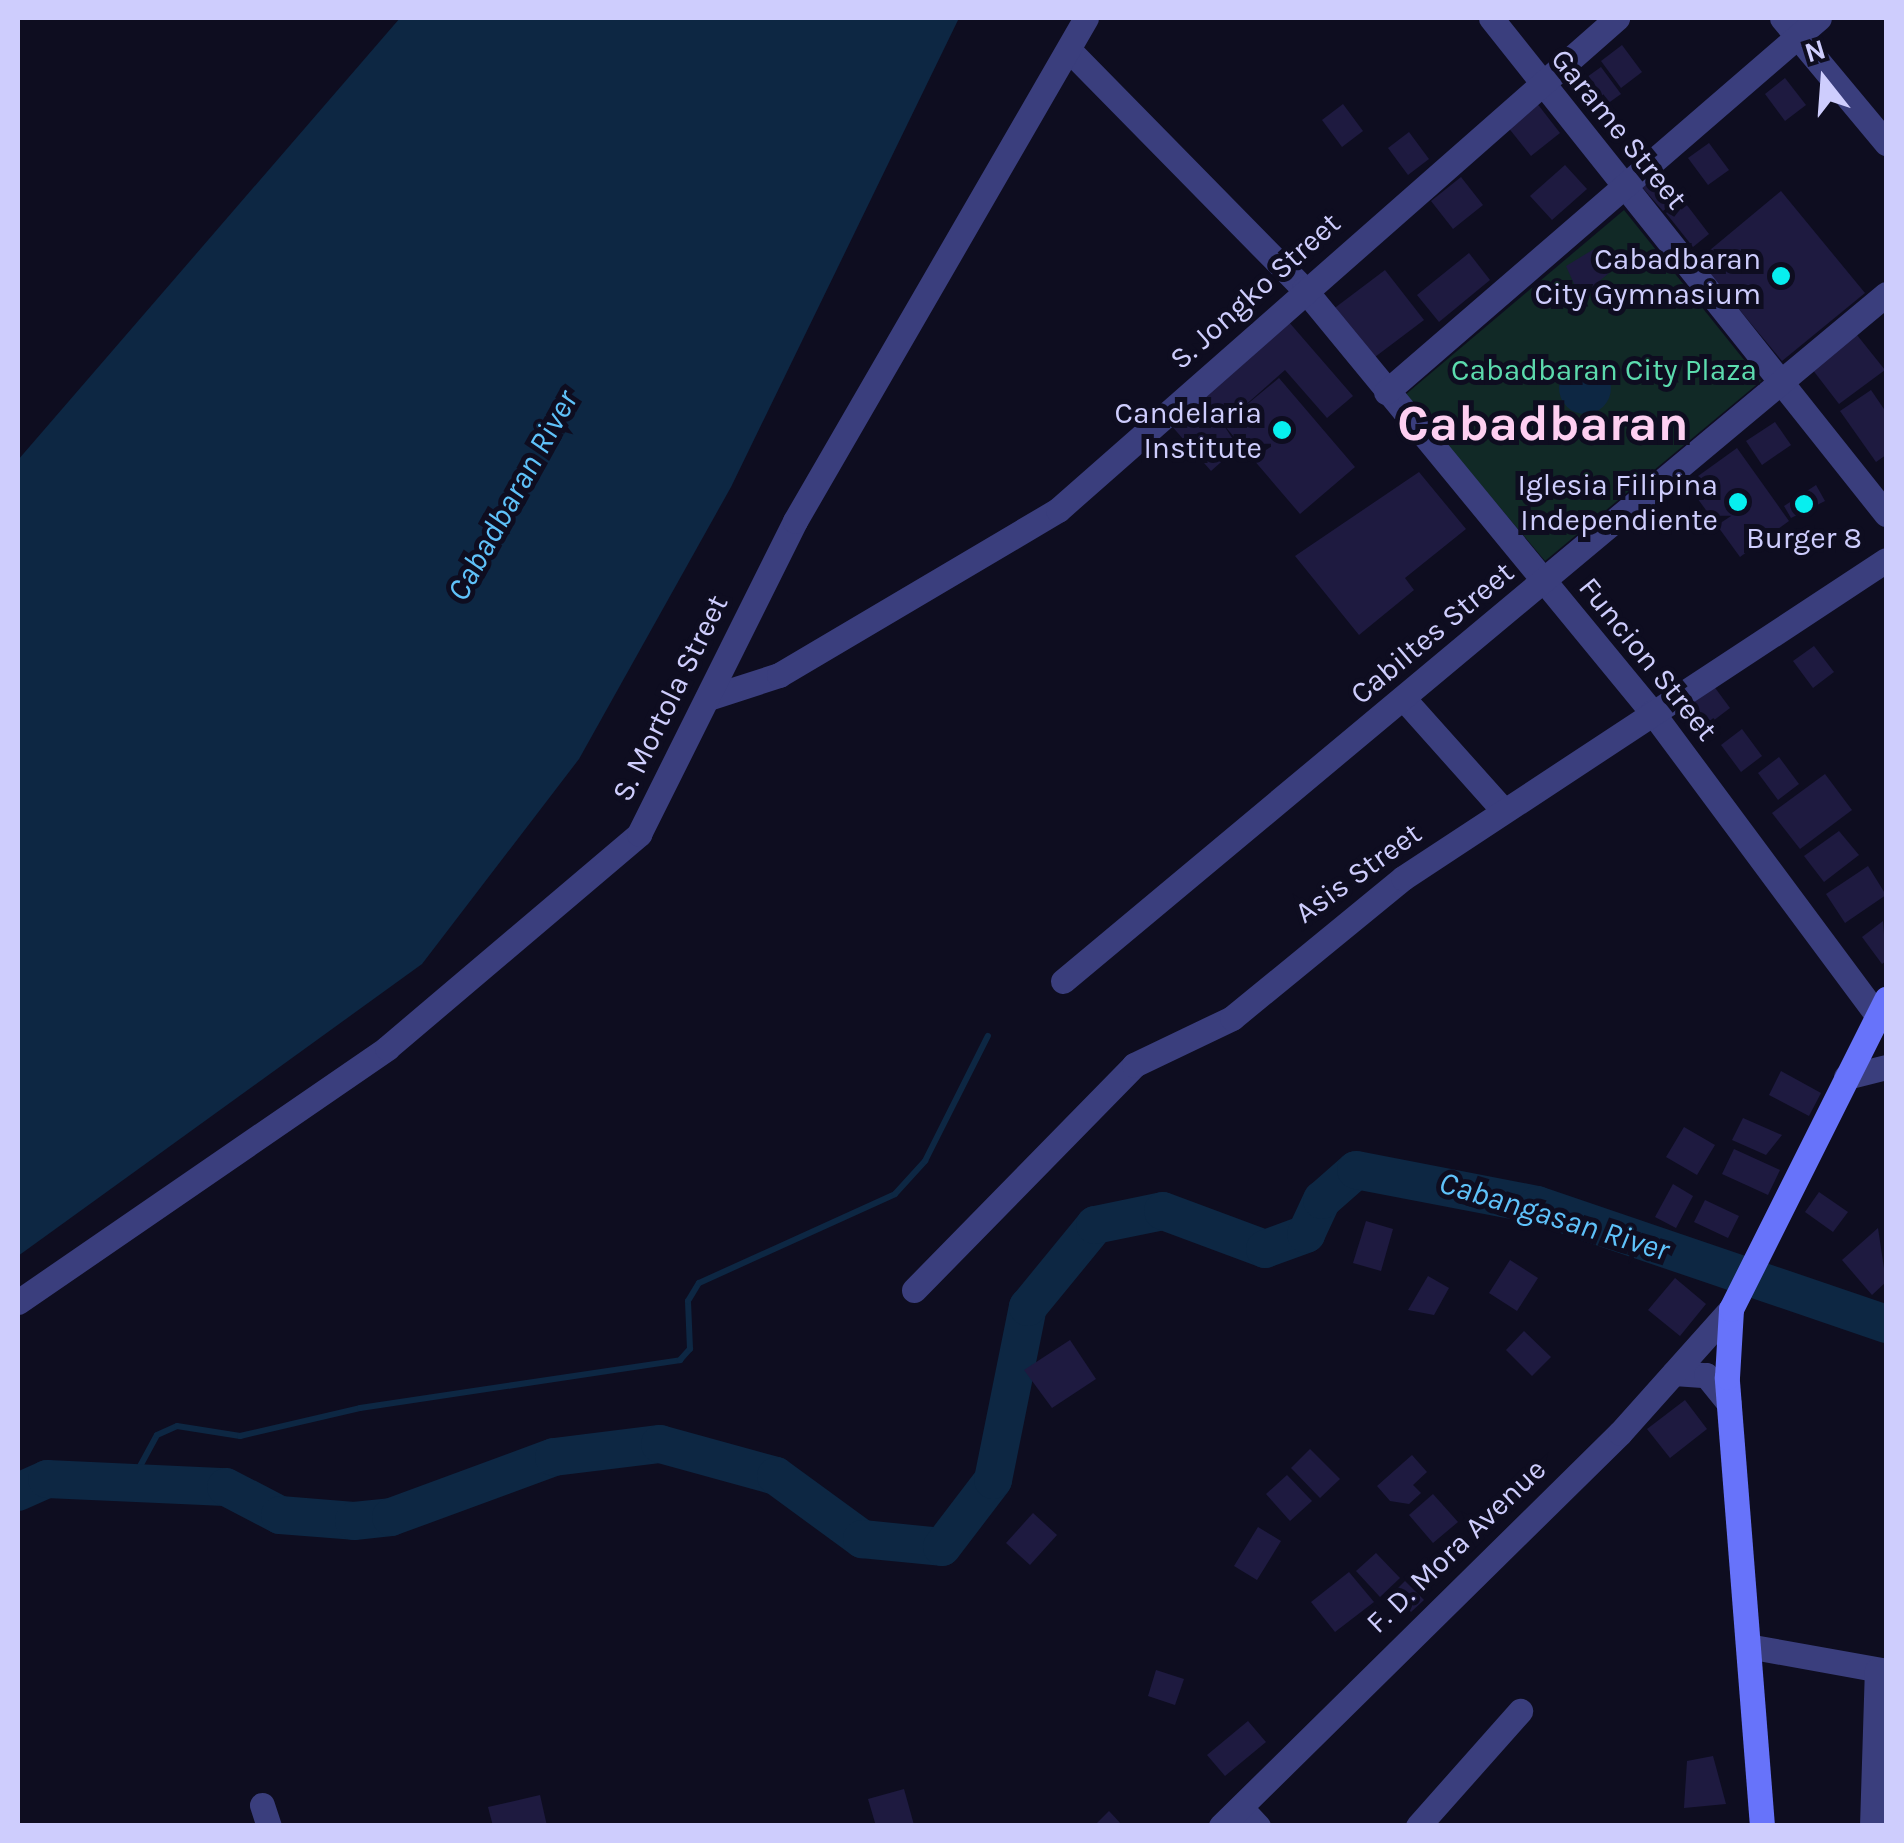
<!DOCTYPE html>
<style>
body{margin:0}
#map{position:relative;width:1904px;height:1843px;overflow:hidden;background:#0e0d20;font-family:Karla,sans-serif}
div>[style]{position:absolute}
.green>*{inset:0;background:#112926}
.water>*{inset:0;background:#0d2743}
.round{border-radius:50%}
.stream>*{height:6px;margin:-3px;padding:0 3px;transform-origin:3px;border-radius:3px;background:#0d2743}
.river>*{height:38px;margin:-19px;padding:0 19px;transform-origin:19px;border-radius:19px;background:#0d2743}
.building>*{inset:0;background:#1e1a40}
.minor>*{height:25px;margin:-12.5px;padding:0 12.5px;transform-origin:12.5px;border-radius:12.5px;background:#3a3e7d}
.tertiary>*{height:25px;margin:-12.5px;padding:0 12.5px;transform-origin:12.5px;border-radius:12.5px;background:#3a3e7d}
.secondary>*{height:25px;margin:-12.5px;padding:0 12.5px;transform-origin:12.5px;border-radius:12.5px;background:#6773fa}
.dots>*{width:28px;height:28px;translate:-50% -50%;box-sizing:border-box;border:5px solid #0e0d20;border-radius:50%}
span{translate:-50% -50%;white-space:nowrap;text-align:center;line-height:1.15;-webkit-text-stroke:10px #0e0d20;paint-order:stroke}
.street-label{font-size:30px;color:#cecdfd}
.poi-label{font-size:30px;color:#cecdfd}
.right{translate:-100% -50%;text-align:right}
.park-label{font-size:30px;color:#5cdbae}
.water-label{font-size:32px;color:#5fc2fa;font-style:italic}
.town-label{font-size:50px;color:#fecff1;font-weight:700}
.frame{position:absolute;inset:0;border:20px solid #cecdfd;pointer-events:none}
.north{position:absolute;left:1774px;top:30px;width:100px;height:100px;-webkit-text-stroke:8px #0e0d20;paint-order:stroke;rotate:343deg;font-size:28px;font-weight:700;line-height:40px;text-align:center;color:#cecdfd}
.north::after{content:'';display:block;margin:auto;width:35px;height:45px;background:#cecdfd;clip-path:polygon(50% 0,100% 100%,50% 72%,0 100%)}
</style>
<div id="map">
<div class="green">
<i style="clip-path:polygon(1624px 210px,1761px 381px,1545px 561px,1405px 395px)"></i>
</div>
<div class="water">
<i style="clip-path:polygon(400px 18px,959px 18px,731px 487px,579px 759px,422px 964px,18px 1256px,18px 460px)"></i>
<i class="round" style="left:1559px;top:362px;width:52px;height:52px"></i>
</div>
<div class="stream">
<i style="left:132px;top:1481px;width:52px;rotate:-61.5deg"></i>
<i style="left:157px;top:1435px;width:22px;rotate:-24deg"></i>
<i style="left:177px;top:1426px;width:64px;rotate:9deg"></i>
<i style="left:240px;top:1436px;width:123px;rotate:-13.1deg"></i>
<i style="left:360px;top:1408px;width:324px;rotate:-8.5deg"></i>
<i style="left:680px;top:1360px;width:15px;rotate:-48deg"></i>
<i style="left:690px;top:1349px;width:48px;rotate:-92.4deg"></i>
<i style="left:688px;top:1301px;width:21px;rotate:-59deg"></i>
<i style="left:699px;top:1283px;width:215px;rotate:-24.4deg"></i>
<i style="left:895px;top:1194px;width:45px;rotate:-47.7deg"></i>
<i style="left:925px;top:1161px;width:140px;rotate:-63.3deg"></i>
</div>
<div class="river">
<i style="left:18px;top:1492px;width:32px;rotate:-24deg"></i>
<i style="left:47px;top:1479px;width:179px;rotate:2.6deg"></i>
<i style="left:226px;top:1487px;width:61px;rotate:27.4deg"></i>
<i style="left:280px;top:1515px;width:74px;rotate:4.6deg"></i>
<i style="left:354px;top:1521px;width:37px;rotate:-6deg"></i>
<i style="left:391px;top:1517px;width:174px;rotate:-20.2deg"></i>
<i style="left:554px;top:1457px;width:107px;rotate:-7deg"></i>
<i style="left:660px;top:1444px;width:120px;rotate:15.4deg"></i>
<i style="left:776px;top:1476px;width:107px;rotate:36.2deg"></i>
<i style="left:862px;top:1539px;width:80px;rotate:5.7deg"></i>
<i style="left:942px;top:1547px;width:84px;rotate:-52.7deg"></i>
<i style="left:993px;top:1480px;width:177px;rotate:-78.6deg"></i>
<i style="left:1028px;top:1307px;width:106px;rotate:-50.7deg"></i>
<i style="left:1095px;top:1225px;width:69px;rotate:-11.6deg"></i>
<i style="left:1163px;top:1211px;width:109px;rotate:20.4deg"></i>
<i style="left:1265px;top:1249px;width:44px;rotate:-20.1deg"></i>
<i style="left:1306px;top:1234px;width:38px;rotate:-65deg"></i>
<i style="left:1322px;top:1200px;width:45px;rotate:-41.4deg"></i>
<i style="left:1356px;top:1170px;width:184px;rotate:10.9deg"></i>
<i style="left:1537px;top:1205px;width:369px;rotate:18.8deg"></i>
</div>
<div class="building">
<i style="clip-path:polygon(1622px 45px,1642px 72px,1621px 88px,1601px 61px)"></i>
<i style="clip-path:polygon(1601px 67px,1621px 94px,1600px 109px,1580px 82px)"></i>
<i style="clip-path:polygon(1785px 78px,1806px 105px,1785px 121px,1765px 94px)"></i>
<i style="clip-path:polygon(1536px 102px,1560px 133px,1531px 156px,1507px 126px)"></i>
<i style="clip-path:polygon(1343px 104px,1363px 131px,1342px 147px,1322px 120px)"></i>
<i style="clip-path:polygon(1409px 132px,1429px 159px,1408px 175px,1388px 148px)"></i>
<i style="clip-path:polygon(1709px 143px,1729px 170px,1708px 185px,1688px 158px)"></i>
<i style="clip-path:polygon(1565px 165px,1587px 189px,1552px 220px,1530px 196px)"></i>
<i style="clip-path:polygon(1659px 173px,1680px 197px,1663px 211px,1642px 187px)"></i>
<i style="clip-path:polygon(1461px 177px,1483px 205px,1453px 229px,1431px 201px)"></i>
<i style="clip-path:polygon(1781px 191px,1865px 293px,1782px 361px,1698px 260px)"></i>
<i style="clip-path:polygon(1683px 200px,1709px 234px,1693px 247px,1666px 213px)"></i>
<i style="clip-path:polygon(1599px 246px,1620px 264px,1580px 297px,1566px 266px)"></i>
<i style="clip-path:polygon(1469px 253px,1490px 280px,1439px 322px,1417px 295px)"></i>
<i style="clip-path:polygon(1385px 270px,1424px 320px,1371px 360px,1332px 310px)"></i>
<i style="clip-path:polygon(1288px 321px,1353px 396px,1327px 418px,1285px 370px,1233px 416px,1279px 378px,1355px 467px,1300px 514px,1223px 424px,1238px 447px,1211px 471px,1170px 424px)"></i>
<i style="clip-path:polygon(1853px 330px,1885px 370px,1839px 404px,1809px 365px)"></i>
<i style="clip-path:polygon(1871px 390px,1886px 412px,1886px 455px,1876px 462px,1840px 411px)"></i>
<i style="clip-path:polygon(1775px 422px,1791px 445px,1762px 465px,1746px 441px)"></i>
<i style="clip-path:polygon(1737px 448px,1789px 521px,1740px 557px,1687px 484px)"></i>
<i style="clip-path:polygon(1419px 472px,1466px 529px,1405px 578px,1414px 590px,1359px 635px,1295px 556px)"></i>
<i style="clip-path:polygon(1816px 485px,1825px 501px,1791px 518px,1784px 506px)"></i>
<i style="clip-path:polygon(1814px 646px,1834px 672px,1813px 688px,1793px 661px)"></i>
<i style="clip-path:polygon(1710px 681px,1730px 708px,1709px 724px,1689px 697px)"></i>
<i style="clip-path:polygon(1742px 729px,1762px 756px,1741px 772px,1721px 745px)"></i>
<i style="clip-path:polygon(1779px 757px,1799px 784px,1778px 800px,1758px 773px)"></i>
<i style="clip-path:polygon(1825px 774px,1852px 810px,1800px 849px,1772px 813px)"></i>
<i style="clip-path:polygon(1839px 831px,1859px 855px,1824px 882px,1804px 856px)"></i>
<i style="clip-path:polygon(1868px 866px,1886px 895px,1845px 923px,1826px 894px)"></i>
<i style="clip-path:polygon(1883px 921px,1886px 961px,1882px 964px,1862px 937px)"></i>
<i style="clip-path:polygon(1781px 1071px,1821px 1093px,1809px 1116px,1769px 1095px)"></i>
<i style="clip-path:polygon(1743px 1118px,1782px 1135px,1766px 1155px,1732px 1140px)"></i>
<i style="clip-path:polygon(1684px 1127px,1715px 1145px,1697px 1175px,1666px 1157px)"></i>
<i style="clip-path:polygon(1734px 1149px,1780px 1170px,1768px 1195px,1722px 1174px)"></i>
<i style="clip-path:polygon(1673px 1184px,1693px 1196px,1676px 1228px,1655px 1217px)"></i>
<i style="clip-path:polygon(1819px 1192px,1848px 1212px,1833px 1232px,1805px 1212px)"></i>
<i style="clip-path:polygon(1705px 1200px,1739px 1216px,1728px 1238px,1694px 1222px)"></i>
<i style="clip-path:polygon(1366px 1221px,1393px 1229px,1381px 1271px,1353px 1263px)"></i>
<i style="clip-path:polygon(1878px 1228px,1886px 1282px,1872px 1295px,1842px 1260px)"></i>
<i style="clip-path:polygon(1510px 1260px,1538px 1278px,1517px 1311px,1489px 1293px)"></i>
<i style="clip-path:polygon(1428px 1276px,1449px 1288px,1434px 1315px,1408px 1310px)"></i>
<i style="clip-path:polygon(1675px 1278px,1706px 1304px,1680px 1336px,1648px 1310px)"></i>
<i style="clip-path:polygon(1524px 1331px,1551px 1357px,1532px 1376px,1506px 1350px)"></i>
<i style="clip-path:polygon(1070px 1340px,1096px 1379px,1052px 1408px,1024px 1370px)"></i>
<i style="clip-path:polygon(1685px 1400px,1707px 1429px,1670px 1458px,1647px 1429px)"></i>
<i style="clip-path:polygon(1310px 1449px,1340px 1479px,1320px 1498px,1291px 1468px)"></i>
<i style="clip-path:polygon(1412px 1455px,1427px 1472px,1413px 1485px,1421px 1493px,1409px 1504px,1390px 1501px,1377px 1486px)"></i>
<i style="clip-path:polygon(1287px 1475px,1312px 1501px,1290px 1521px,1266px 1494px)"></i>
<i style="clip-path:polygon(1433px 1494px,1458px 1522px,1433px 1543px,1409px 1515px)"></i>
<i style="clip-path:polygon(1033px 1513px,1057px 1535px,1030px 1565px,1006px 1543px)"></i>
<i style="clip-path:polygon(1258px 1527px,1281px 1541px,1257px 1580px,1234px 1566px)"></i>
<i style="clip-path:polygon(1376px 1553px,1400px 1578px,1380px 1597px,1356px 1571px)"></i>
<i style="clip-path:polygon(1349px 1572px,1374px 1602px,1335px 1632px,1311px 1602px)"></i>
<i style="clip-path:polygon(1405px 1581px,1424px 1600px,1411px 1612px,1393px 1593px)"></i>
<i style="clip-path:polygon(1156px 1670px,1184px 1679px,1175px 1705px,1148px 1696px)"></i>
<i style="clip-path:polygon(1248px 1721px,1266px 1742px,1225px 1776px,1207px 1755px)"></i>
<i style="clip-path:polygon(1713px 1756px,1726px 1804px,1684px 1808px,1687px 1761px)"></i>
<i style="clip-path:polygon(904px 1789px,914px 1825px,876px 1826px,868px 1799px)"></i>
<i style="clip-path:polygon(540px 1795px,547px 1826px,493px 1826px,488px 1807px)"></i>
<i style="clip-path:polygon(1109px 1811px,1123px 1826px,1094px 1826px)"></i>
</div>
<div class="minor">
<i style="left:1491px;top:18px;width:634px;rotate:51.47deg"></i>
<i style="left:1782px;top:18px;width:163px;rotate:50.2deg"></i>
<i style="left:1071px;top:52px;width:332px;rotate:45.5deg"></i>
<i style="left:1304px;top:289px;width:548px;rotate:50.56deg"></i>
<i style="left:1652px;top:712px;width:372px;rotate:53.4deg"></i>
<i style="left:1386px;top:392px;width:572px;rotate:-40.82deg"></i>
<i style="left:708px;top:698px;width:75px;rotate:-17.9deg"></i>
<i style="left:779px;top:675px;width:324px;rotate:-30.6deg"></i>
<i style="left:1058px;top:510px;width:745px;rotate:-41.35deg"></i>
<i style="left:1403px;top:698px;width:150px;rotate:48.2deg"></i>
<i style="left:1063px;top:981px;width:1072px;rotate:-39.85deg"></i>
<i style="left:914px;top:1290px;width:315px;rotate:-45.6deg"></i>
<i style="left:1134px;top:1065px;width:109px;rotate:-25.6deg"></i>
<i style="left:1232px;top:1018px;width:221px;rotate:-39.3deg"></i>
<i style="left:1403px;top:878px;width:578px;rotate:-33.36deg"></i>
<i style="left:1753px;top:1647px;width:135px;rotate:10.2deg"></i>
<i style="left:262px;top:1805px;width:22px;rotate:72deg"></i>
<i style="left:1241px;top:1808px;width:25px;rotate:47deg"></i>
<i style="left:1418px;top:1826px;width:154px;rotate:-48.4deg"></i>
<i style="left:1872px;top:1826px;width:156px;rotate:-88.2deg"></i>
</div>
<div class="tertiary">
<i style="left:1846px;top:1077px;width:41px;rotate:-14deg"></i>
<i style="left:18px;top:1302px;width:448px;rotate:-34.5deg"></i>
<i style="left:387px;top:1048px;width:331px;rotate:-40.3deg"></i>
<i style="left:639px;top:834px;width:350px;rotate:-63.5deg"></i>
<i style="left:795px;top:521px;width:581px;rotate:-59.95deg"></i>
<i style="left:1674px;top:1373px;width:32px;rotate:4deg"></i>
<i style="left:1706px;top:1375px;width:36px;rotate:51deg"></i>
<i style="left:1221px;top:1826px;width:560px;rotate:-44.57deg"></i>
<i style="left:1620px;top:1433px;width:166px;rotate:-48.2deg"></i>
</div>
<div class="secondary">
<i style="left:1762px;top:1826px;width:450px;rotate:-94.5deg"></i>
<i style="left:1727px;top:1377px;width:68px;rotate:-86.6deg"></i>
<i style="left:1731px;top:1309px;width:347px;rotate:-63.4deg"></i>
</div>
<div class="dots">
<i style="left:1781px;top:276px;background:#07efef"></i>
<i style="left:1282px;top:430px;background:#07efef"></i>
<i style="left:1738px;top:502px;background:#07efef"></i>
<i style="left:1804px;top:504px;background:#07efef"></i>
</div>
<div class="street-label">
<span style="left:1619px;top:129px;rotate:51deg">Garame Street</span>
<span style="left:1255px;top:291px;rotate:-42deg">S. Jongko Street</span>
<span style="left:1432px;top:633px;rotate:-40deg">Cabiltes Street</span>
<span style="left:1648px;top:659px;rotate:51deg">Funcion Street</span>
<span style="left:670px;top:698px;rotate:-64deg">S. Mortola Street</span>
<span style="left:1358px;top:873px;rotate:-36deg">Asis Street</span>
<span style="left:1456px;top:1546px;rotate:-44deg">F. D. Mora Avenue</span>
</div>
<div class="poi-label">
<span class="right" style="left:1761px;top:276px">Cabadbaran<br>City Gymnasium</span>
<span class="right" style="left:1262px;top:430px">Candelaria<br>Institute</span>
<span class="right" style="left:1718px;top:502px">Iglesia Filipina<br>Independiente</span>
<span style="left:1804px;top:538px">Burger 8</span>
</div>
<div class="park-label">
<span style="left:1604px;top:370px">Cabadbaran City Plaza</span>
</div>
<div class="water-label">
<span style="left:513px;top:496px;rotate:-61deg">Cabadbaran River</span>
<span style="left:1554px;top:1217px;rotate:17deg">Cabangasan River</span>
</div>
<div class="town-label">
<span style="left:1543px;top:424px">Cabadbaran</span>
</div>
<div class="frame"></div>
<div class="north">N</div>
</div>
